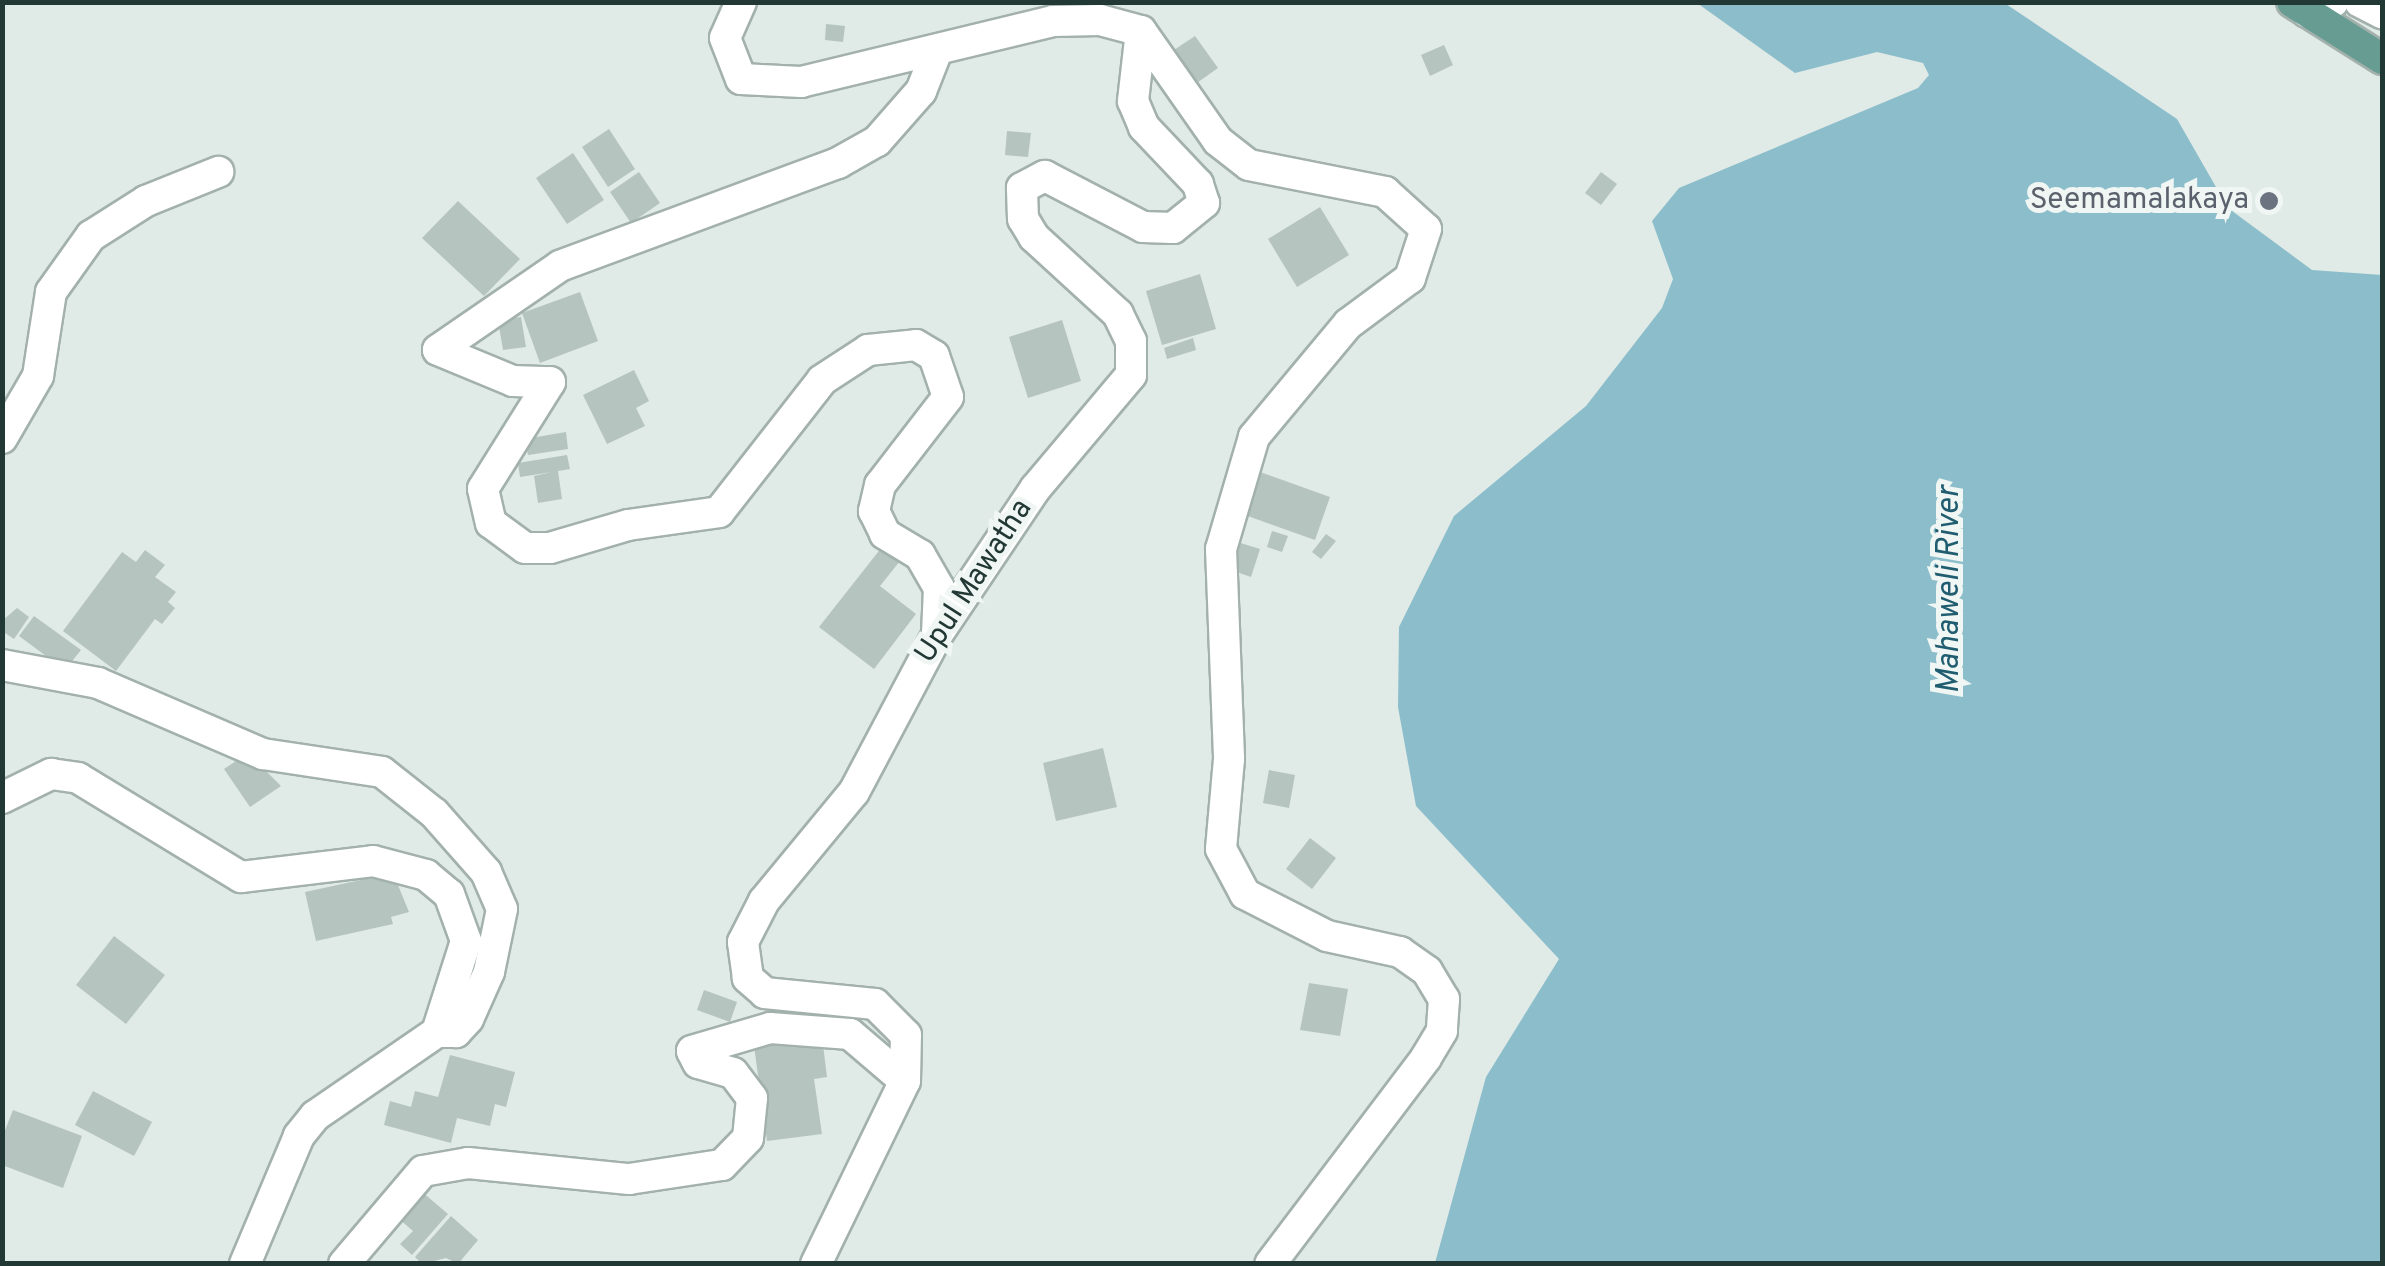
<!DOCTYPE html>
<style>
body{margin:0}
#map{position:relative;width:2385px;height:1266px;overflow:hidden;background:#e0eae6;font-family:Overpass,sans-serif}
div>[style]{position:absolute}
.water>*{inset:0;background:#8bbdcb}
.building>*{inset:0;background:#b5c4bf}
.roads{filter:drop-shadow(2px 0 #a3b1ad) drop-shadow(-2px 0 #a3b1ad) drop-shadow(0 2px #a3b1ad) drop-shadow(0 -2px #a3b1ad)}
.minor>*{height:30px;margin:-15px;padding:0 15px;transform-origin:15px;border-radius:15px;background:#fff}
.major>*{height:30px;margin:-15px;padding:0 15px;transform-origin:15px;border-radius:15px;background:#679c92}
.dots>*{width:28px;height:28px;translate:-50% -50%;box-sizing:border-box;border:5px solid #f0f6f3;border-radius:50%}
span{translate:-50% -50%;white-space:nowrap;text-align:center;line-height:1.15;-webkit-text-stroke:10px #f0f6f3;paint-order:stroke}
.worship-label{font-size:30px;color:#5b616d}
.right{translate:-100% -50%;text-align:right}
.street-label{font-size:30px;color:#223834}
.water-label{font-size:32px;color:#215d70;font-style:italic}
.frame{position:absolute;inset:0;border:5px solid #223834;pointer-events:none}
</style>
<div id="map">
<div class="water">
<i style="clip-path:polygon(2003px 2px,2177px 119px,2228px 208px,2312px 270px,2382px 275px,2382px 1263px,1435px 1263px,1486px 1077px,1559px 959px,1416px 806px,1398px 707px,1399px 627px,1454px 516px,1586px 406px,1662px 308px,1673px 279px,1652px 221px,1679px 188px,1918px 88px,1929px 75px,1923px 63px,1877px 52px,1795px 73px,1697px 3px)"></i>
</div>
<div class="building">
<i style="clip-path:polygon(826px 24px,845px 26px,843px 42px,825px 40px)"></i>
<i style="clip-path:polygon(1195px 36px,1218px 68px,1194px 85px,1171px 52px)"></i>
<i style="clip-path:polygon(1444px 45px,1453px 65px,1430px 76px,1421px 55px)"></i>
<i style="clip-path:polygon(609px 129px,635px 169px,608px 187px,582px 147px)"></i>
<i style="clip-path:polygon(1007px 131px,1031px 133px,1028px 157px,1005px 155px)"></i>
<i style="clip-path:polygon(573px 153px,604px 200px,567px 224px,536px 178px)"></i>
<i style="clip-path:polygon(639px 172px,660px 203px,631px 223px,610px 192px)"></i>
<i style="clip-path:polygon(1601px 172px,1617px 184px,1601px 205px,1585px 193px)"></i>
<i style="clip-path:polygon(458px 201px,520px 259px,484px 296px,422px 238px)"></i>
<i style="clip-path:polygon(1320px 207px,1349px 255px,1297px 287px,1268px 239px)"></i>
<i style="clip-path:polygon(1200px 274px,1216px 329px,1162px 345px,1146px 291px)"></i>
<i style="clip-path:polygon(580px 292px,598px 341px,540px 363px,522px 313px)"></i>
<i style="clip-path:polygon(521px 317px,526px 347px,503px 350px,498px 320px)"></i>
<i style="clip-path:polygon(1062px 320px,1081px 381px,1028px 398px,1009px 337px)"></i>
<i style="clip-path:polygon(1193px 338px,1196px 350px,1167px 359px,1164px 348px)"></i>
<i style="clip-path:polygon(634px 370px,649px 401px,636px 408px,645px 426px,607px 444px,583px 395px)"></i>
<i style="clip-path:polygon(566px 432px,568px 449px,528px 455px,525px 439px)"></i>
<i style="clip-path:polygon(567px 455px,570px 469px,558px 471px,562px 499px,538px 503px,534px 476px,552px 472px,520px 477px,518px 463px)"></i>
<i style="clip-path:polygon(1260px 472px,1330px 497px,1315px 540px,1245px 515px)"></i>
<i style="clip-path:polygon(1272px 531px,1288px 536px,1282px 552px,1267px 547px)"></i>
<i style="clip-path:polygon(1326px 534px,1336px 541px,1321px 559px,1312px 552px)"></i>
<i style="clip-path:polygon(1234px 541px,1260px 549px,1251px 577px,1225px 568px)"></i>
<i style="clip-path:polygon(882px 547px,900px 561px,880px 586px,916px 614px,874px 669px,819px 627px)"></i>
<i style="clip-path:polygon(145px 550px,165px 565px,155px 577px,176px 592px,168px 602px,175px 608px,162px 624px,155px 619px,116px 671px,63px 631px,122px 552px,136px 562px)"></i>
<i style="clip-path:polygon(17px 608px,29px 617px,14px 639px,2px 631px,2px 621px)"></i>
<i style="clip-path:polygon(34px 616px,81px 650px,65px 670px,19px 636px)"></i>
<i style="clip-path:polygon(1103px 748px,1117px 807px,1056px 821px,1043px 763px)"></i>
<i style="clip-path:polygon(248px 753px,281px 786px,250px 807px,224px 769px)"></i>
<i style="clip-path:polygon(1269px 770px,1295px 775px,1289px 808px,1263px 803px)"></i>
<i style="clip-path:polygon(1310px 838px,1336px 858px,1312px 889px,1286px 869px)"></i>
<i style="clip-path:polygon(393px 873px,409px 912px,391px 917px,393px 924px,316px 941px,305px 892px)"></i>
<i style="clip-path:polygon(114px 936px,165px 975px,126px 1024px,76px 985px)"></i>
<i style="clip-path:polygon(1309px 983px,1348px 989px,1340px 1036px,1300px 1030px)"></i>
<i style="clip-path:polygon(704px 990px,737px 1002px,730px 1022px,697px 1010px)"></i>
<i style="clip-path:polygon(822px 1037px,827px 1077px,814px 1079px,822px 1134px,767px 1141px,754px 1046px)"></i>
<i style="clip-path:polygon(450px 1055px,515px 1072px,506px 1107px,495px 1104px,490px 1126px,457px 1118px,451px 1143px,384px 1125px,390px 1101px,411px 1107px,415px 1091px,438px 1097px)"></i>
<i style="clip-path:polygon(93px 1091px,152px 1122px,134px 1156px,75px 1125px)"></i>
<i style="clip-path:polygon(13px 1110px,82px 1136px,63px 1188px,2px 1165px,2px 1138px)"></i>
<i style="clip-path:polygon(421px 1191px,448px 1214px,412px 1255px,400px 1244px,413px 1231px,398px 1218px)"></i>
<i style="clip-path:polygon(451px 1216px,478px 1240px,458px 1264px,446px 1258px,422px 1264px,415px 1257px)"></i>
</div>
<div class="roads">
<div class="minor">
<i style="left:741px;top:2px;width:39px;rotate:114deg"></i>
<i style="left:725px;top:38px;width:44px;rotate:68.7deg"></i>
<i style="left:741px;top:79px;width:60px;rotate:2.9deg"></i>
<i style="left:801px;top:82px;width:259px;rotate:-13.6deg"></i>
<i style="left:1053px;top:21px;width:47px;rotate:-1.2deg"></i>
<i style="left:1100px;top:20px;width:42px;rotate:15deg"></i>
<i style="left:1141px;top:31px;width:134px;rotate:55deg"></i>
<i style="left:1218px;top:141px;width:39px;rotate:38deg"></i>
<i style="left:1249px;top:165px;width:139px;rotate:11.2deg"></i>
<i style="left:1385px;top:192px;width:55px;rotate:42.1deg"></i>
<i style="left:1426px;top:229px;width:52px;rotate:108.1deg"></i>
<i style="left:1410px;top:278px;width:77px;rotate:143.4deg"></i>
<i style="left:1348px;top:324px;width:147px;rotate:129.8deg"></i>
<i style="left:1254px;top:437px;width:117px;rotate:106.4deg"></i>
<i style="left:1221px;top:549px;width:210px;rotate:87.8deg"></i>
<i style="left:1229px;top:759px;width:90px;rotate:95.1deg"></i>
<i style="left:1221px;top:849px;width:51px;rotate:61.9deg"></i>
<i style="left:1245px;top:894px;width:92px;rotate:27.1deg"></i>
<i style="left:1327px;top:936px;width:75px;rotate:12.4deg"></i>
<i style="left:1400px;top:952px;width:33px;rotate:35deg"></i>
<i style="left:1427px;top:971px;width:33px;rotate:59deg"></i>
<i style="left:1444px;top:999px;width:32px;rotate:94deg"></i>
<i style="left:1442px;top:1031px;width:31px;rotate:121deg"></i>
<i style="left:1426px;top:1058px;width:258px;rotate:127.1deg"></i>
<i style="left:2360px;top:2px;width:25px;rotate:27deg"></i>
<i style="left:2307px;top:12px;width:28px;rotate:-21deg"></i>
<i style="left:936px;top:53px;width:41px;rotate:111.5deg"></i>
<i style="left:921px;top:91px;width:67px;rotate:131.3deg"></i>
<i style="left:877px;top:141px;width:45px;rotate:150.6deg"></i>
<i style="left:838px;top:163px;width:296px;rotate:159.7deg"></i>
<i style="left:560px;top:266px;width:148px;rotate:145.5deg"></i>
<i style="left:438px;top:350px;width:81px;rotate:22.5deg"></i>
<i style="left:513px;top:381px;width:37px;rotate:2deg"></i>
<i style="left:550px;top:382px;width:126px;rotate:122.1deg"></i>
<i style="left:483px;top:489px;width:35px;rotate:77deg"></i>
<i style="left:491px;top:523px;width:42px;rotate:36.3deg"></i>
<i style="left:525px;top:548px;width:25px"></i>
<i style="left:550px;top:548px;width:81px;rotate:-16.4deg"></i>
<i style="left:628px;top:525px;width:92px;rotate:-8.1deg"></i>
<i style="left:719px;top:512px;width:167px;rotate:-52deg"></i>
<i style="left:822px;top:380px;width:55px;rotate:-33.1deg"></i>
<i style="left:868px;top:350px;width:48px;rotate:-5.9deg"></i>
<i style="left:916px;top:345px;width:21px;rotate:31deg"></i>
<i style="left:934px;top:356px;width:43px;rotate:71.1deg"></i>
<i style="left:948px;top:397px;width:111px;rotate:127.7deg"></i>
<i style="left:880px;top:485px;width:27px;rotate:103deg"></i>
<i style="left:874px;top:511px;width:25px;rotate:64deg"></i>
<i style="left:885px;top:534px;width:41px;rotate:31deg"></i>
<i style="left:920px;top:555px;width:38px;rotate:60deg"></i>
<i style="left:939px;top:588px;width:45px;rotate:92.5deg"></i>
<i style="left:2px;top:438px;width:72px;rotate:-59.9deg"></i>
<i style="left:38px;top:376px;width:85px;rotate:-81.2deg"></i>
<i style="left:51px;top:292px;width:69px;rotate:-54.5deg"></i>
<i style="left:91px;top:236px;width:65px;rotate:-32.5deg"></i>
<i style="left:146px;top:201px;width:78px;rotate:-21.9deg"></i>
<i style="left:2px;top:665px;width:98px;rotate:10.6deg"></i>
<i style="left:98px;top:683px;width:180px;rotate:23.3deg"></i>
<i style="left:263px;top:754px;width:120px;rotate:8.6deg"></i>
<i style="left:382px;top:772px;width:66px;rotate:38.3deg"></i>
<i style="left:434px;top:813px;width:79px;rotate:48.6deg"></i>
<i style="left:486px;top:872px;width:40px;rotate:66.6deg"></i>
<i style="left:502px;top:909px;width:64px;rotate:101.7deg"></i>
<i style="left:489px;top:972px;width:51px;rotate:114.1deg"></i>
<i style="left:468px;top:1019px;width:18px;rotate:133deg"></i>
<i style="left:456px;top:1032px;width:19px;rotate:180deg"></i>
<i style="left:2px;top:798px;width:55px;rotate:-26.1deg"></i>
<i style="left:51px;top:774px;width:27px;rotate:8deg"></i>
<i style="left:78px;top:778px;width:191px;rotate:31.3deg"></i>
<i style="left:241px;top:877px;width:133px;rotate:-6.9deg"></i>
<i style="left:373px;top:861px;width:55px;rotate:14.8deg"></i>
<i style="left:426px;top:875px;width:30px;rotate:40deg"></i>
<i style="left:449px;top:894px;width:50px;rotate:70.1deg"></i>
<i style="left:466px;top:941px;width:96px;rotate:107.7deg"></i>
<i style="left:437px;top:1032px;width:148px;rotate:145.5deg"></i>
<i style="left:315px;top:1116px;width:26px;rotate:129deg"></i>
<i style="left:299px;top:1136px;width:139px;rotate:112.9deg"></i>
<i style="left:344px;top:1264px;width:122px;rotate:-49.7deg"></i>
<i style="left:423px;top:1171px;width:46px;rotate:-10.1deg"></i>
<i style="left:468px;top:1163px;width:162px;rotate:5.7deg"></i>
<i style="left:629px;top:1179px;width:94px;rotate:-8.6deg"></i>
<i style="left:722px;top:1165px;width:37px;rotate:-46deg"></i>
<i style="left:748px;top:1138px;width:40px;rotate:-84.3deg"></i>
<i style="left:752px;top:1098px;width:31px;rotate:-127deg"></i>
<i style="left:733px;top:1073px;width:36px;rotate:-164deg"></i>
<i style="left:698px;top:1063px;width:13px;rotate:-117deg"></i>
<i style="left:692px;top:1051px;width:81px;rotate:-16.4deg"></i>
<i style="left:770px;top:1028px;width:80px;rotate:4.3deg"></i>
<i style="left:850px;top:1034px;width:72px;rotate:40.5deg"></i>
<i style="left:816px;top:1264px;width:203px;rotate:-64.1deg"></i>
<i style="left:905px;top:1081px;width:46px;rotate:-88.8deg"></i>
<i style="left:906px;top:1035px;width:44px;rotate:-135deg"></i>
<i style="left:875px;top:1004px;width:111px;rotate:-174.3deg"></i>
<i style="left:765px;top:993px;width:23px;rotate:-139deg"></i>
<i style="left:748px;top:978px;width:36px;rotate:-98deg"></i>
<i style="left:743px;top:942px;width:46px;rotate:-62.9deg"></i>
<i style="left:764px;top:901px;width:141px;rotate:-50.5deg"></i>
<i style="left:854px;top:792px;width:178px;rotate:-62.1deg"></i>
<i style="left:937px;top:635px;width:176px;rotate:-56.1deg"></i>
<i style="left:1035px;top:489px;width:149px;rotate:-49.9deg"></i>
<i style="left:1131px;top:375px;width:34px;rotate:-90deg"></i>
<i style="left:1131px;top:341px;width:30px;rotate:-116deg"></i>
<i style="left:1118px;top:314px;width:114px;rotate:-137.5deg"></i>
<i style="left:1034px;top:237px;width:21px;rotate:-121deg"></i>
<i style="left:1023px;top:219px;width:31px;rotate:-92deg"></i>
<i style="left:1022px;top:188px;width:26px;rotate:-28deg"></i>
<i style="left:1045px;top:176px;width:110px;rotate:27.5deg"></i>
<i style="left:1143px;top:227px;width:30px;rotate:2deg"></i>
<i style="left:1173px;top:228px;width:40px;rotate:-39deg"></i>
<i style="left:1204px;top:203px;width:20px;rotate:-108deg"></i>
<i style="left:1198px;top:184px;width:79px;rotate:-133.5deg"></i>
<i style="left:1144px;top:127px;width:28px;rotate:-113deg"></i>
<i style="left:1133px;top:101px;width:70px;rotate:-83.5deg"></i>
</div>
<div class="major">
<i style="left:2292px;top:2px;width:107px;rotate:32.3deg"></i>
</div>
</div>
<div class="dots">
<i style="left:2269px;top:201px;background:#6b7280"></i>
</div>
<div class="worship-label">
<span class="right" style="left:2249px;top:201px">Seemamalakaya</span>
</div>
<div class="street-label">
<span style="left:975px;top:582px;rotate:-57deg">Upul Mawatha</span>
</div>
<div class="water-label">
<span style="left:1950px;top:590px;rotate:-90deg">Mahaweli River</span>
</div>
<div class="frame"></div>
</div>
